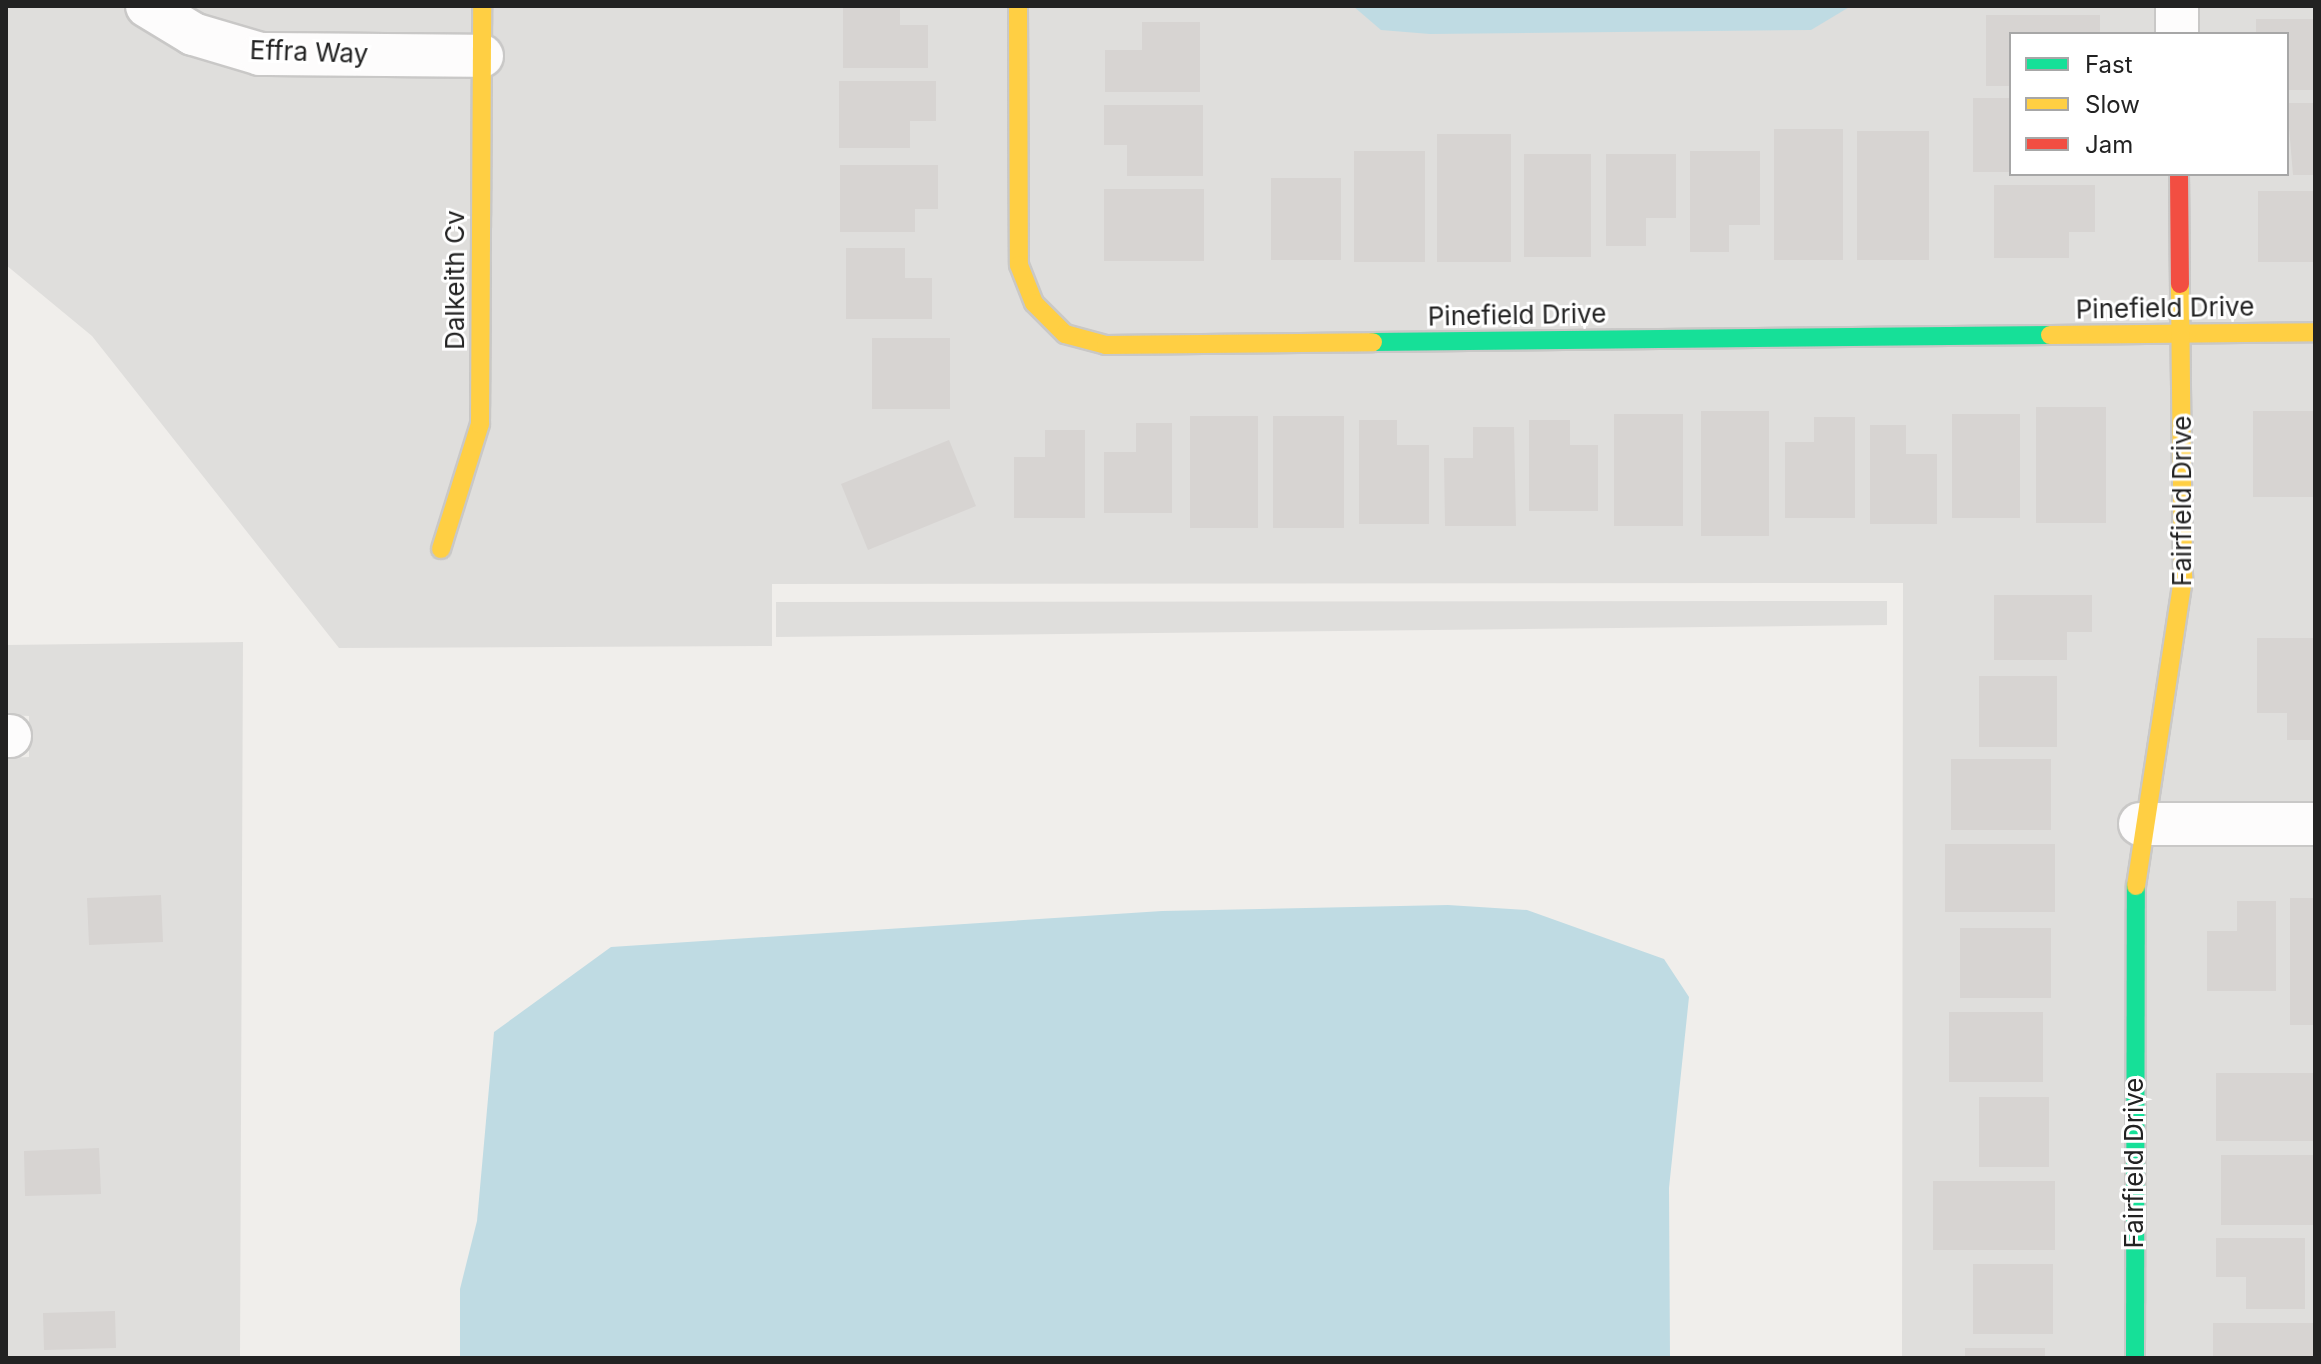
<!DOCTYPE html>
<style>
body{margin:0}
#map{position:relative;width:2321px;height:1364px;overflow:hidden;background:#f0eeeb;font-family:Inter,sans-serif}
div>[style]{position:absolute}
.residential>*{inset:0;background:#dfdedc}
.water>*{inset:0;background:#bfdbe3}
.building>*{inset:0;background:#d7d4d2}
.roads{filter:drop-shadow(2px 0 #c9c8c7) drop-shadow(-2px 0 #c9c8c7) drop-shadow(0 2px #c9c8c7) drop-shadow(0 -2px #c9c8c7)}
.street>*{height:42px;margin:-21px;padding:0 21px;transform-origin:21px;border-radius:21px;background:#fdfcfc}
.fast>*{height:18px;margin:-9px;padding:0 9px;transform-origin:9px;border-radius:9px;background:#16e098}
.slow>*{height:18px;margin:-9px;padding:0 9px;transform-origin:9px;border-radius:9px;background:#ffcf43}
.jam>*{height:18px;margin:-9px;padding:0 9px;transform-origin:9px;border-radius:9px;background:#f24e42}
span{translate:-50% -50%;white-space:nowrap;text-align:center;line-height:1.15;-webkit-text-stroke:6px #fff;paint-order:stroke}
.street-label{font-size:26px;color:#222}
.frame{position:absolute;inset:0;border:8px solid #222;pointer-events:none}
.legend{position:absolute;left:2009px;top:32px;width:280px;height:144px;box-sizing:border-box;background:#fff;border:2px solid #a7a7a7;margin:0;padding:10px 14px;list-style:none;font-size:24px;color:#222}
.legend li{display:flex;align-items:center;gap:16px;height:40px}
.legend b{width:40px;border:2px solid #a7a7a7}
</style>
<div id="map">
<div class="residential">
<i style="clip-path:polygon(evenodd,6px 6px,2315px 6px,2315px 1358px,1902px 1358px,1903px 583px,772px 584px,772px 646px,339px 648px,92px 336px,6px 265px,6px 6px,2011px 34px,2287px 34px,2287px 174px,2011px 174px,2011px 34px)"></i>
<i style="clip-path:polygon(1887px 601px,1887px 625px,776px 637px,776px 602px)"></i>
<i style="clip-path:polygon(243px 642px,240px 1358px,6px 1358px,6px 758px,29px 757px,29px 716px,6px 715px,6px 645px)"></i>
</div>
<div class="water">
<i style="clip-path:polygon(1353px 6px,1851px 6px,1811px 30px,1430px 34px,1381px 30px)"></i>
<i style="clip-path:polygon(1448px 905px,1527px 910px,1664px 959px,1689px 997px,1669px 1188px,1670px 1358px,460px 1358px,460px 1289px,477px 1221px,494px 1032px,611px 947px,1162px 911px)"></i>
</div>
<div class="building">
<i style="clip-path:polygon(843px 6px,900px 6px,900px 25px,928px 25px,928px 68px,843px 68px)"></i>
<i style="clip-path:polygon(1986px 15px,2100px 15px,2100px 34px,2011px 34px,2011px 86px,1986px 86px)"></i>
<i style="clip-path:polygon(2256px 19px,2315px 19px,2315px 90px,2287px 90px,2287px 34px,2256px 34px)"></i>
<i style="clip-path:polygon(1142px 22px,1200px 22px,1200px 92px,1105px 92px,1105px 50px,1142px 50px)"></i>
<i style="clip-path:polygon(839px 81px,936px 81px,936px 121px,910px 121px,910px 148px,839px 148px)"></i>
<i style="clip-path:polygon(1973px 98px,2011px 98px,2011px 172px,1973px 172px)"></i>
<i style="clip-path:polygon(2287px 103px,2315px 103px,2315px 175px,2293px 175px)"></i>
<i style="clip-path:polygon(1104px 105px,1203px 105px,1203px 176px,1127px 176px,1127px 145px,1104px 145px)"></i>
<i style="clip-path:polygon(1774px 129px,1843px 129px,1843px 260px,1774px 260px)"></i>
<i style="clip-path:polygon(1857px 131px,1929px 131px,1929px 260px,1857px 260px)"></i>
<i style="clip-path:polygon(1437px 134px,1511px 134px,1511px 262px,1437px 262px)"></i>
<i style="clip-path:polygon(1354px 151px,1425px 151px,1425px 262px,1354px 262px)"></i>
<i style="clip-path:polygon(1690px 151px,1760px 151px,1760px 225px,1729px 225px,1729px 252px,1690px 252px)"></i>
<i style="clip-path:polygon(1524px 154px,1591px 154px,1591px 257px,1524px 257px)"></i>
<i style="clip-path:polygon(1606px 154px,1676px 154px,1676px 218px,1646px 218px,1646px 246px,1606px 246px)"></i>
<i style="clip-path:polygon(840px 165px,938px 165px,938px 209px,915px 209px,915px 232px,840px 232px)"></i>
<i style="clip-path:polygon(1271px 178px,1341px 178px,1341px 260px,1271px 260px)"></i>
<i style="clip-path:polygon(1994px 185px,2095px 185px,2095px 232px,2069px 232px,2069px 258px,1994px 258px)"></i>
<i style="clip-path:polygon(1104px 189px,1204px 189px,1204px 261px,1104px 261px)"></i>
<i style="clip-path:polygon(2258px 191px,2315px 191px,2315px 262px,2258px 262px)"></i>
<i style="clip-path:polygon(846px 248px,905px 248px,905px 278px,932px 278px,932px 319px,846px 319px)"></i>
<i style="clip-path:polygon(872px 338px,950px 338px,950px 409px,872px 409px)"></i>
<i style="clip-path:polygon(2036px 407px,2106px 407px,2106px 523px,2036px 523px)"></i>
<i style="clip-path:polygon(1701px 411px,1769px 411px,1769px 536px,1701px 536px)"></i>
<i style="clip-path:polygon(2253px 411px,2315px 411px,2315px 497px,2253px 497px)"></i>
<i style="clip-path:polygon(1614px 414px,1683px 414px,1683px 526px,1614px 526px)"></i>
<i style="clip-path:polygon(1952px 414px,2020px 414px,2020px 518px,1952px 518px)"></i>
<i style="clip-path:polygon(1190px 416px,1258px 416px,1258px 528px,1190px 528px)"></i>
<i style="clip-path:polygon(1273px 416px,1344px 416px,1344px 528px,1273px 528px)"></i>
<i style="clip-path:polygon(1814px 417px,1855px 417px,1855px 518px,1785px 518px,1785px 442px,1814px 442px)"></i>
<i style="clip-path:polygon(1359px 420px,1397px 420px,1397px 445px,1429px 445px,1429px 524px,1359px 524px)"></i>
<i style="clip-path:polygon(1529px 420px,1570px 420px,1570px 445px,1598px 445px,1598px 511px,1529px 511px)"></i>
<i style="clip-path:polygon(1136px 423px,1172px 423px,1172px 513px,1104px 513px,1104px 452px,1136px 452px)"></i>
<i style="clip-path:polygon(1870px 425px,1906px 425px,1906px 454px,1937px 454px,1937px 524px,1870px 524px)"></i>
<i style="clip-path:polygon(1473px 427px,1514px 427px,1516px 526px,1445px 526px,1444px 458px,1473px 458px)"></i>
<i style="clip-path:polygon(1045px 430px,1085px 430px,1085px 518px,1014px 518px,1014px 457px,1045px 457px)"></i>
<i style="clip-path:polygon(949px 440px,976px 506px,868px 550px,841px 484px)"></i>
<i style="clip-path:polygon(1994px 595px,2092px 595px,2092px 632px,2067px 632px,2067px 660px,1994px 660px)"></i>
<i style="clip-path:polygon(2257px 638px,2315px 638px,2315px 740px,2287px 740px,2287px 713px,2257px 713px)"></i>
<i style="clip-path:polygon(1979px 676px,2057px 676px,2057px 747px,1979px 747px)"></i>
<i style="clip-path:polygon(1951px 759px,2051px 759px,2051px 830px,1951px 830px)"></i>
<i style="clip-path:polygon(1945px 844px,2055px 844px,2055px 912px,1945px 912px)"></i>
<i style="clip-path:polygon(161px 895px,163px 942px,89px 945px,87px 898px)"></i>
<i style="clip-path:polygon(2290px 898px,2315px 898px,2315px 1025px,2290px 1025px)"></i>
<i style="clip-path:polygon(2237px 901px,2276px 901px,2276px 991px,2207px 991px,2207px 931px,2237px 931px)"></i>
<i style="clip-path:polygon(1960px 928px,2051px 928px,2051px 998px,1960px 998px)"></i>
<i style="clip-path:polygon(1949px 1012px,2043px 1012px,2043px 1082px,1949px 1082px)"></i>
<i style="clip-path:polygon(2216px 1073px,2315px 1073px,2315px 1141px,2216px 1141px)"></i>
<i style="clip-path:polygon(1979px 1097px,2049px 1097px,2049px 1167px,1979px 1167px)"></i>
<i style="clip-path:polygon(99px 1148px,101px 1194px,25px 1196px,24px 1151px)"></i>
<i style="clip-path:polygon(2221px 1155px,2315px 1155px,2315px 1225px,2221px 1225px)"></i>
<i style="clip-path:polygon(1933px 1181px,2055px 1181px,2055px 1250px,1933px 1250px)"></i>
<i style="clip-path:polygon(2216px 1238px,2305px 1238px,2305px 1309px,2246px 1309px,2246px 1277px,2216px 1277px)"></i>
<i style="clip-path:polygon(1973px 1264px,2053px 1264px,2053px 1334px,1973px 1334px)"></i>
<i style="clip-path:polygon(115px 1311px,116px 1348px,44px 1350px,43px 1313px)"></i>
<i style="clip-path:polygon(2213px 1323px,2315px 1323px,2315px 1358px,2213px 1358px)"></i>
<i style="clip-path:polygon(1965px 1348px,2045px 1348px,2045px 1358px,1965px 1358px)"></i>
</div>
<div class="roads">
<div class="street">
<i style="left:147px;top:6px;width:54px;rotate:31.3deg"></i>
<i style="left:193px;top:34px;width:70px;rotate:16.6deg"></i>
<i style="left:260px;top:54px;width:222px;rotate:0.5deg"></i>
<i style="left:2177px;top:6px;width:28px;rotate:90deg"></i>
<i style="left:6px;top:736px;width:4px"></i>
<i style="left:2140px;top:824px;width:175px"></i>
</div>
<div class="fast">
<i style="left:1373px;top:342px;width:677px;rotate:-0.59deg"></i>
<i style="left:2135px;top:1358px;width:472px;rotate:-89.9deg"></i>
</div>
<div class="slow">
<i style="left:1018px;top:6px;width:259px;rotate:89.8deg"></i>
<i style="left:1019px;top:265px;width:41px;rotate:68.5deg"></i>
<i style="left:1034px;top:303px;width:44px;rotate:45deg"></i>
<i style="left:1065px;top:334px;width:42px;rotate:15deg"></i>
<i style="left:1106px;top:345px;width:267px;rotate:-0.6deg"></i>
<i style="left:2050px;top:335px;width:265px;rotate:-0.6deg"></i>
<i style="left:441px;top:549px;width:131px;rotate:-72.7deg"></i>
<i style="left:480px;top:424px;width:418px;rotate:-89.7deg"></i>
<i style="left:2136px;top:886px;width:312px;rotate:-81.3deg"></i>
<i style="left:2183px;top:578px;width:294px;rotate:-90.6deg"></i>
</div>
<div class="jam">
<i style="left:2179px;top:174px;width:110px;rotate:89.5deg"></i>
</div>
</div>
<div class="street-label">
<span style="left:309px;top:52px;rotate:2deg">Effra Way</span>
<span style="left:455px;top:280px;rotate:-90deg">Dalkeith Cv</span>
<span style="left:2165px;top:308px;rotate:-1deg">Pinefield Drive</span>
<span style="left:1517px;top:315px;rotate:-1deg">Pinefield Drive</span>
<span style="left:2182px;top:501px;rotate:-90deg">Fairfield Drive</span>
<span style="left:2134px;top:1163px;rotate:-90deg">Fairfield Drive</span>
</div>
<div class="frame"></div>
<ul class="legend">
<li><b style="height:10px;background:#16e098"></b>Fast</li>
<li><b style="height:10px;background:#ffcf43"></b>Slow</li>
<li><b style="height:10px;background:#f24e42"></b>Jam</li>
</ul>
</div>
